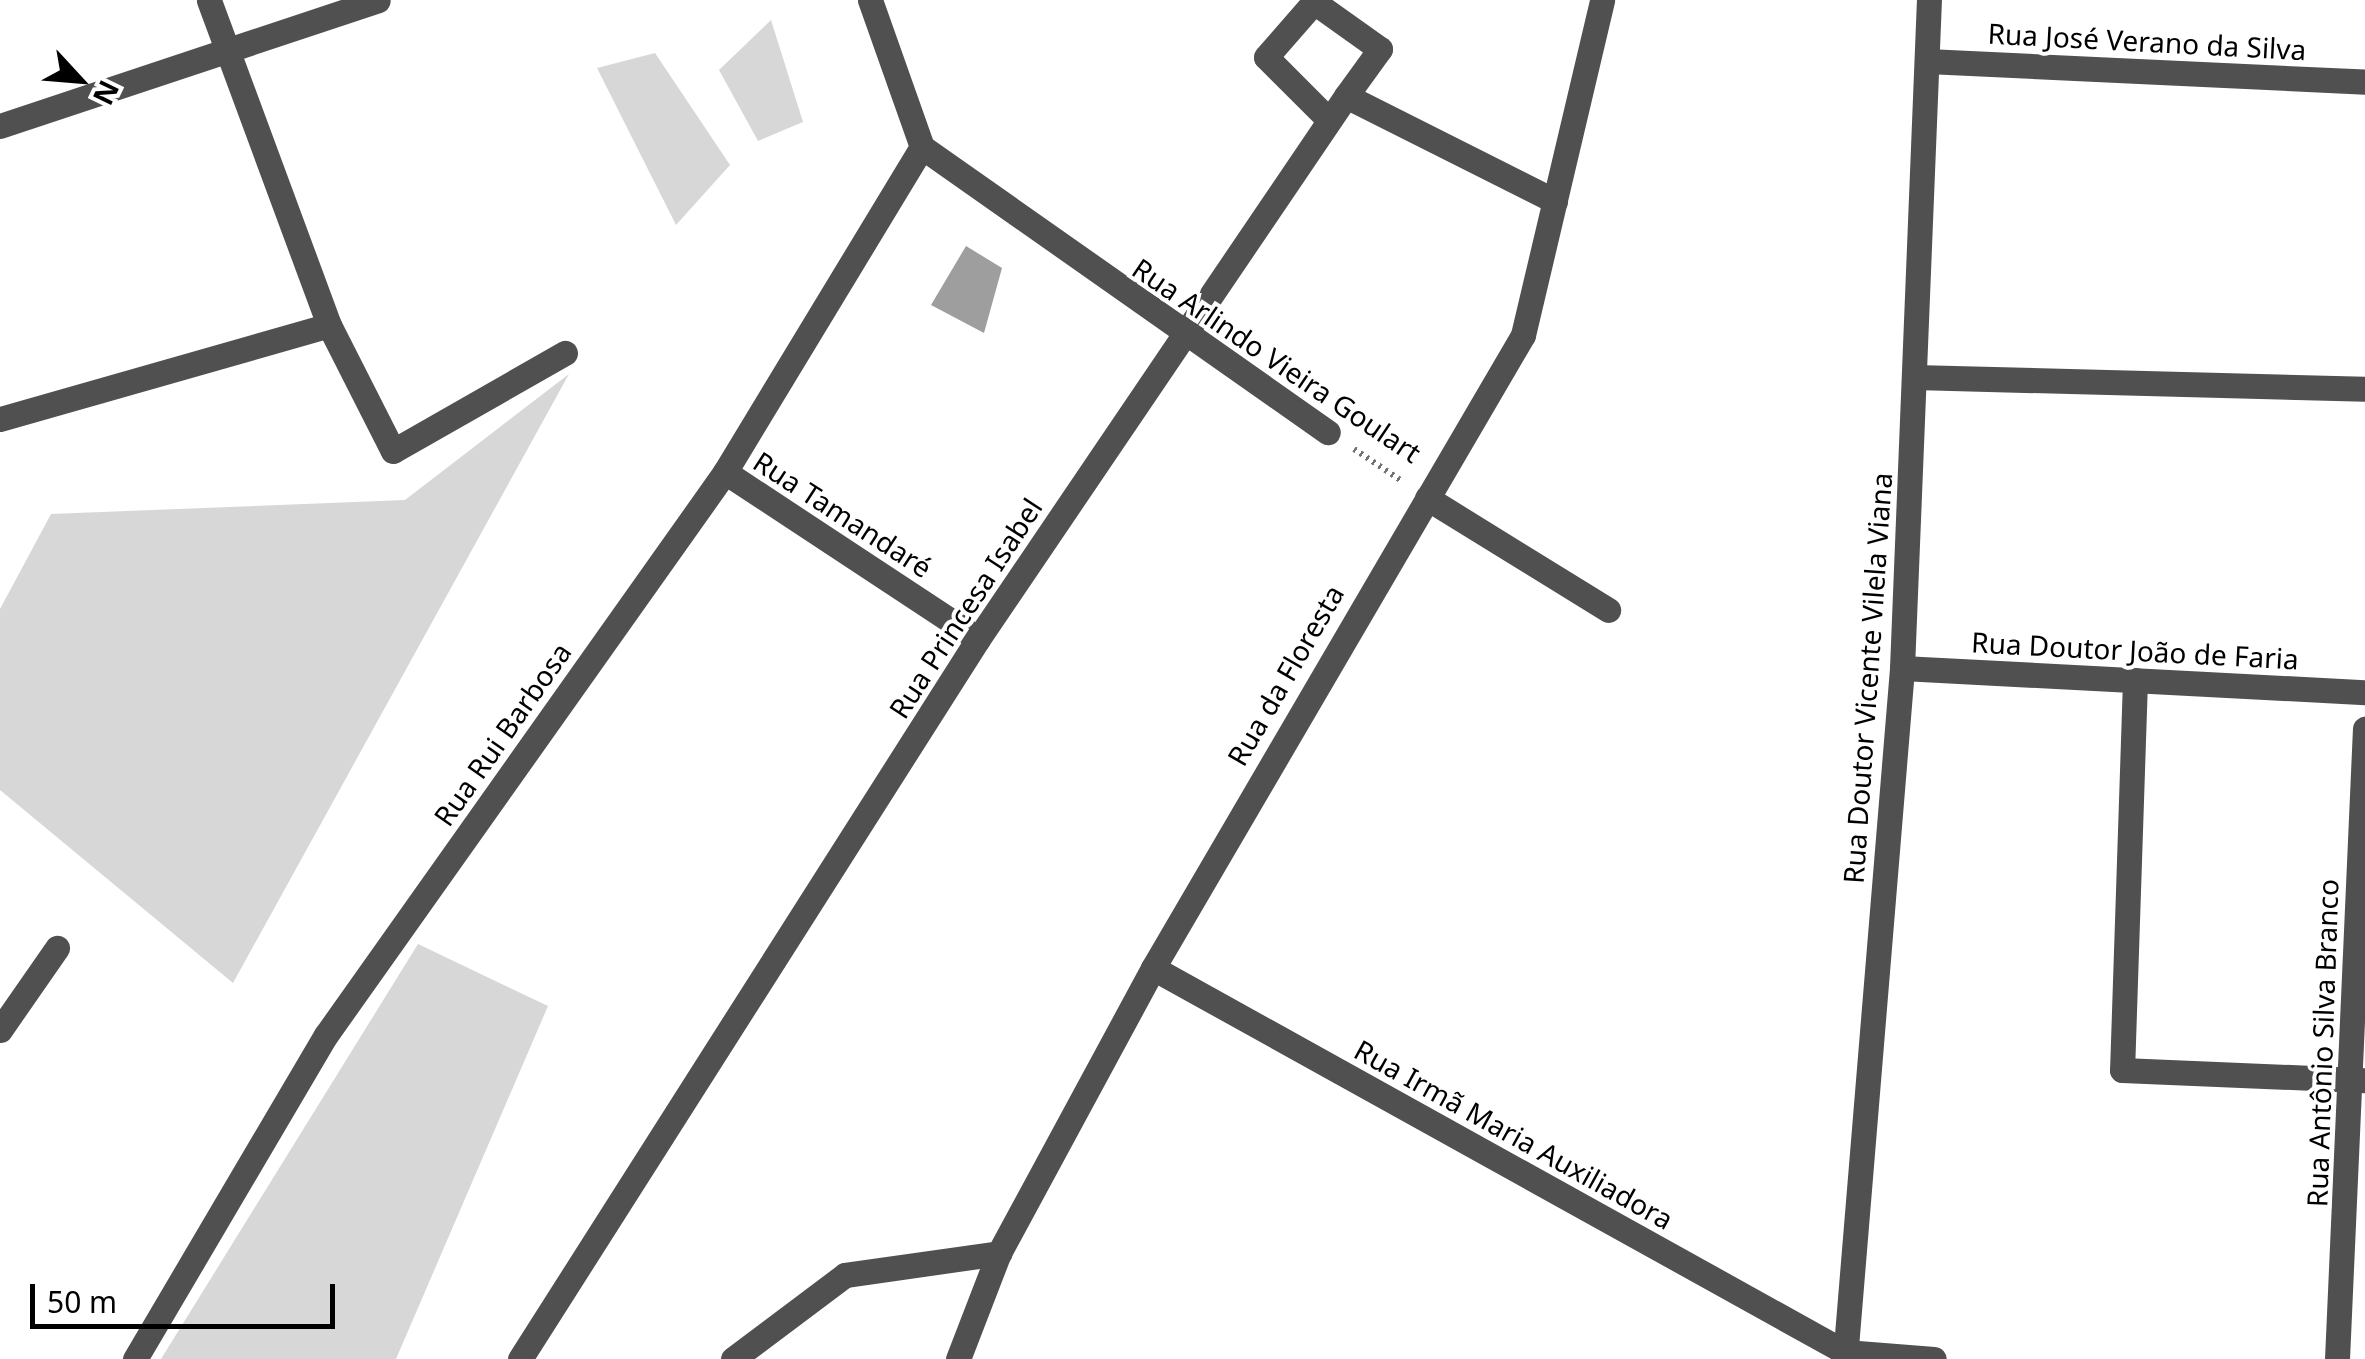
<!DOCTYPE html>
<meta charset="utf-8">
<style>
body{margin:0}
#map{position:relative;width:2365px;height:1359px;overflow:hidden;background:#fff;font-family:"Noto Sans",sans-serif}
div>[style]{position:absolute}
.green>*{inset:0;background:#d7d7d7}
.water>*{inset:0;background:#9e9e9e}
.path>*{height:6px;margin-top:-3px;transform-origin:0;background:repeating-linear-gradient(90deg,#727272 0 2.5px,transparent 0 7.5px)}
.minor>*{height:25px;margin:-12.5px;padding:0 12.5px;transform-origin:12.5px;border-radius:12.5px;background:#505050}
span{translate:-50% -50%;white-space:nowrap;text-align:center;line-height:1.15;-webkit-text-stroke:8px #fff;paint-order:stroke}
.street-label{font-size:28px;color:#000}
.north{position:absolute;left:30px;top:30px;width:100px;height:100px;-webkit-text-stroke:8px #fff;paint-order:stroke;rotate:116deg;font-size:28px;font-weight:700;line-height:40px;text-align:center;color:#000}
.north::after{content:'';display:block;margin:auto;width:35px;height:45px;background:#000;clip-path:polygon(50% 0,100% 100%,50% 72%,0 100%)}
.scale{position:absolute;left:30px;top:1284px;width:305px;height:45px;box-sizing:border-box;border:5px solid #000;border-top:0;padding-left:12px;font-size:30px;line-height:35px;white-space:nowrap;color:#000;-webkit-text-stroke:8px #fff;paint-order:stroke}
</style>
<div id="map">
<div class="green">
<i style="clip-path:polygon(771px 20px,803px 122px,758px 141px,719px 70px)"></i>
<i style="clip-path:polygon(655px 53px,730px 165px,676px 225px,597px 68px)"></i>
<i style="clip-path:polygon(569px 374px,233px 983px,0 790px,0 609px,51px 514px,405px 500px)"></i>
<i style="clip-path:polygon(418px 944px,548px 1006px,396px 1359px,161px 1359px)"></i>
</div>
<div class="water">
<i style="clip-path:polygon(966px 246px,1002px 268px,984px 333px,931px 305px)"></i>
</div>
<div class="path">
<i style="left:1354px;top:449px;width:58px;rotate:33.7deg"></i>
</div>
<div class="minor">
<i style="left:870px;top:0;width:156px;rotate:70.5deg"></i>
<i style="left:1927px;top:61px;width:439px;rotate:2.7deg"></i>
<i style="left:1327px;top:118px;width:86px;rotate:-135deg"></i>
<i style="left:1266px;top:57px;width:73px;rotate:-48.9deg"></i>
<i style="left:1314px;top:2px;width:81px;rotate:35.5deg"></i>
<i style="left:1380px;top:49px;width:58px;rotate:125.9deg"></i>
<i style="left:0;top:126px;width:398px;rotate:-18.4deg"></i>
<i style="left:922px;top:147px;width:496px;rotate:35.1deg"></i>
<i style="left:329px;top:325px;width:141px;rotate:63.1deg"></i>
<i style="left:393px;top:451px;width:198px;rotate:-29.7deg"></i>
<i style="left:1914px;top:377px;width:451px;rotate:1.5deg"></i>
<i style="left:0;top:419px;width:342px;rotate:-15.9deg"></i>
<i style="left:329px;top:325px;width:346px;rotate:-110.3deg"></i>
<i style="left:725px;top:472px;width:303px;rotate:33.4deg"></i>
<i style="left:1427px;top:498px;width:213px;rotate:31.7deg"></i>
<i style="left:1902px;top:668px;width:464px;rotate:3deg"></i>
<i style="left:2135px;top:680px;width:390px;rotate:91.9deg"></i>
<i style="left:2122px;top:1070px;width:243px;rotate:2.4deg"></i>
<i style="left:1153px;top:968px;width:791px;rotate:29.03deg"></i>
<i style="left:1845px;top:1352px;width:89px;rotate:4.5deg"></i>
<i style="left:0;top:1030px;width:100px;rotate:-55.2deg"></i>
<i style="left:135px;top:1359px;width:376px;rotate:-59.5deg"></i>
<i style="left:326px;top:1035px;width:690px;rotate:-54.67deg"></i>
<i style="left:725px;top:472px;width:380px;rotate:-58.8deg"></i>
<i style="left:520px;top:1359px;width:853px;rotate:-57.54deg"></i>
<i style="left:978px;top:639px;width:656px;rotate:-55.87deg"></i>
<i style="left:1346px;top:96px;width:234px;rotate:26.7deg"></i>
<i style="left:733px;top:1359px;width:140px;rotate:-36.9deg"></i>
<i style="left:845px;top:1275px;width:156px;rotate:-8.1deg"></i>
<i style="left:958px;top:1359px;width:114px;rotate:-68.9deg"></i>
<i style="left:999px;top:1253px;width:324px;rotate:-61.6deg"></i>
<i style="left:1153px;top:968px;width:733px;rotate:-59.69deg"></i>
<i style="left:1523px;top:335px;width:344px;rotate:-76.7deg"></i>
<i style="left:1845px;top:1359px;width:693px;rotate:-85.28deg"></i>
<i style="left:1902px;top:668px;width:669px;rotate:-87.69deg"></i>
<i style="left:2337px;top:1359px;width:631px;rotate:-87.46deg"></i>
</div>
<div class="street-label">
<span style="left:2147px;top:41px;rotate:3deg">Rua José Verano da Silva</span>
<span style="left:1277px;top:360px;rotate:34deg">Rua Arlindo Vieira Goulart</span>
<span style="left:843px;top:514px;rotate:33deg">Rua Tamandaré</span>
<span style="left:965px;top:608px;rotate:-57deg">Rua Princesa Isabel</span>
<span style="left:2135px;top:650px;rotate:3deg">Rua Doutor João de Faria</span>
<span style="left:1285px;top:675px;rotate:-60deg">Rua da Floresta</span>
<span style="left:1867px;top:678px;rotate:-86deg">Rua Doutor Vicente Vilela Viana</span>
<span style="left:502px;top:734px;rotate:-55deg">Rua Rui Barbosa</span>
<span style="left:2322px;top:1043px;rotate:-88deg">Rua Antônio Silva Branco</span>
<span style="left:1514px;top:1134px;rotate:29deg">Rua Irmã Maria Auxiliadora</span>
</div>
<div class="north">N</div>
<div class="scale">50 m</div>
</div>
